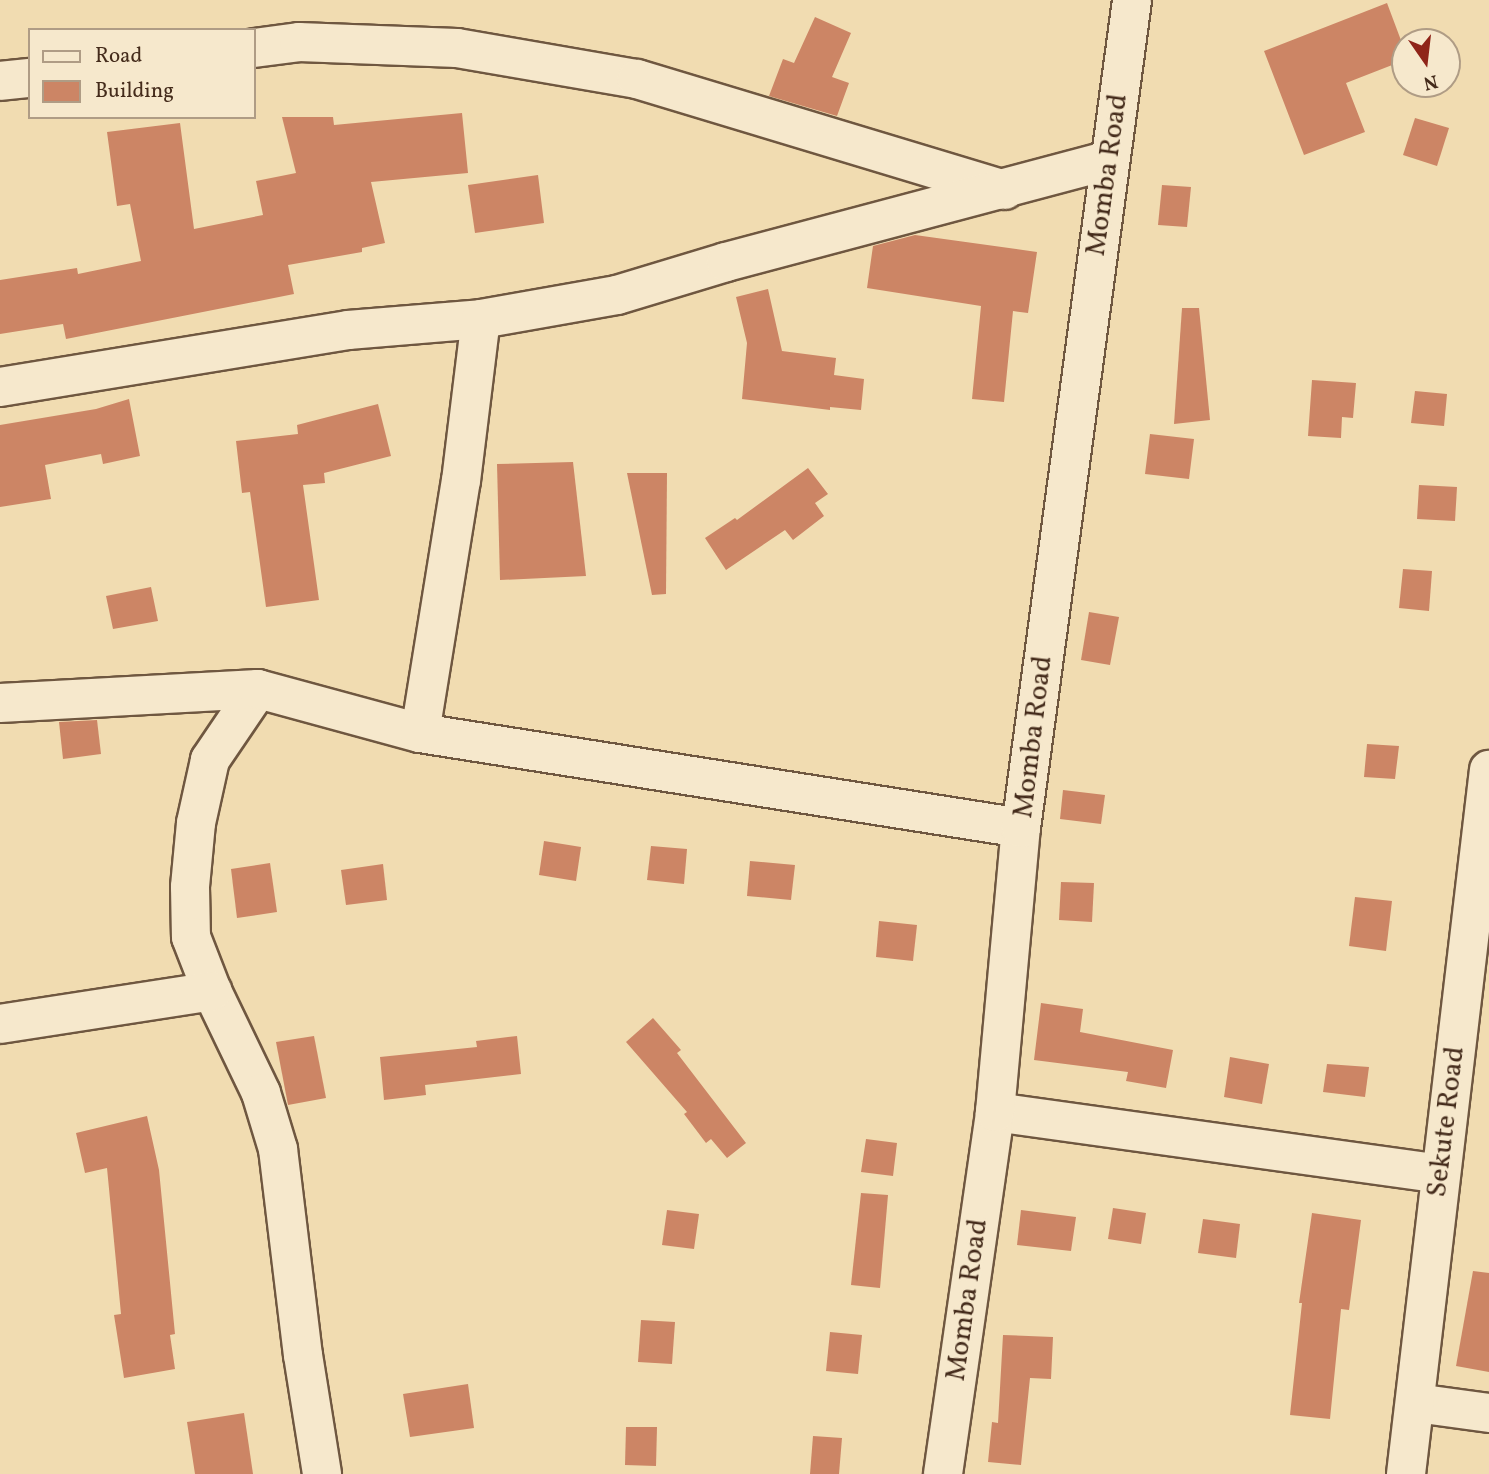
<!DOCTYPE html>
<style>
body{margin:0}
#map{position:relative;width:1489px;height:1474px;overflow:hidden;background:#f1dcb1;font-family:Vollkorn,serif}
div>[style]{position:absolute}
.building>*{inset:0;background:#cc8565}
.roads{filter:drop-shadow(2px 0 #6f5740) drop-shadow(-2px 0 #6f5740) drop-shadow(0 2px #6f5740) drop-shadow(0 -2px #6f5740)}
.street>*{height:38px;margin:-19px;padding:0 19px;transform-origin:19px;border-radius:19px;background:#f6e8cc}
span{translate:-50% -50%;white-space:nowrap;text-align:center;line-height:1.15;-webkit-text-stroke:5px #f6e8cc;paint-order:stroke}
.street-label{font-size:28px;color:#442b1b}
.legend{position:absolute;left:28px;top:28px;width:228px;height:91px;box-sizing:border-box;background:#f6e8cc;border:2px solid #af9c85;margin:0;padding:9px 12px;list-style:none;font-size:21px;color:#442b1b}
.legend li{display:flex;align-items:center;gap:14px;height:35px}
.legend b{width:35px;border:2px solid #af9c85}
.north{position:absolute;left:1391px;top:28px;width:70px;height:70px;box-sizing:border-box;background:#f6e8cc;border:2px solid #af9c85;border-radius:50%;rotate:166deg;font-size:19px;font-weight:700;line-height:28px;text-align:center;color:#442b1b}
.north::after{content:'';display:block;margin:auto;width:24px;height:32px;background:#8f2418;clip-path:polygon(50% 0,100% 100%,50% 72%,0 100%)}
</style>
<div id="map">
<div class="building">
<i style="clip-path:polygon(1387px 3px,1405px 51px,1405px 60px,1346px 83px,1365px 132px,1304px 155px,1264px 51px)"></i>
<i style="clip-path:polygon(815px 17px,851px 33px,832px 77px,849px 83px,837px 116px,769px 96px,783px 59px,794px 63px)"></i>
<i style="clip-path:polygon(462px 113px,468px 173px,371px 182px,385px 243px,362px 248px,362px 252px,288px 265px,294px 294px,66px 339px,63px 324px,0 334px,0 280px,77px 268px,78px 274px,141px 261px,130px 204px,117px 206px,107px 132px,180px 123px,194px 229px,263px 215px,256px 181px,296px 173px,282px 117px,333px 117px,334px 125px)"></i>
<i style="clip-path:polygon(1415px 118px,1449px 128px,1437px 166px,1403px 155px)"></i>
<i style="clip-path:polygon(538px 175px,544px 223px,475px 233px,468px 185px)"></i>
<i style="clip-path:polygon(1162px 185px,1191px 187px,1187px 227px,1158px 225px)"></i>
<i style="clip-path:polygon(915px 235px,1037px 252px,1028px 313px,1013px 311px,1004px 402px,972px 399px,981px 306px,867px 288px,873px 246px)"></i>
<i style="clip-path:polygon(768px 289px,782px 351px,836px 358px,834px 375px,864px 379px,861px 410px,830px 407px,830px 410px,742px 399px,747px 343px,736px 297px)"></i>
<i style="clip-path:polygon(1182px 308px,1199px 308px,1210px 420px,1174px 424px)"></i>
<i style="clip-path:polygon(1312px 380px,1356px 383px,1353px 418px,1342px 417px,1341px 438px,1308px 436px)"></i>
<i style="clip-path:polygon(1415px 391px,1447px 394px,1444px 426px,1411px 423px)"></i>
<i style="clip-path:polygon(129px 399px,140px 456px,103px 464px,101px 454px,45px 465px,51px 499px,0 507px,0 425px,96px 409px)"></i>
<i style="clip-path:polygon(378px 404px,391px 456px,324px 473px,325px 483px,303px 485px,319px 600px,266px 607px,250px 492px,242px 493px,236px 441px,298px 434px,297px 425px)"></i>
<i style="clip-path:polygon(1150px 434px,1194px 439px,1189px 479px,1145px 474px)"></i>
<i style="clip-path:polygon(573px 462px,586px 576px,500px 580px,497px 464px)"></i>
<i style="clip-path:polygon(808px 468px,828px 494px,815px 503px,824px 516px,793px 540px,785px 530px,726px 570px,705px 538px,735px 518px,737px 520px)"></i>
<i style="clip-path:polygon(627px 473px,667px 473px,666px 594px,652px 595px)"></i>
<i style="clip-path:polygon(1419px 485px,1457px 487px,1455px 521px,1417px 519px)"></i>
<i style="clip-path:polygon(1403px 569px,1432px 571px,1429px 611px,1399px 608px)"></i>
<i style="clip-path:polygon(151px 587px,158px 621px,113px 629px,106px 596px)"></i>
<i style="clip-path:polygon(1089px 612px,1119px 617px,1110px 665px,1081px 660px)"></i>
<i style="clip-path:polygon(97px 720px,101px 754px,63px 759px,59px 722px)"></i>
<i style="clip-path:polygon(1367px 744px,1399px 746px,1395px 779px,1364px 777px)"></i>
<i style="clip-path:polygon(1063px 790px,1105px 795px,1101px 824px,1060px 819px)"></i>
<i style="clip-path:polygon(544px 841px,581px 847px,576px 881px,539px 875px)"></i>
<i style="clip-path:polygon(651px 846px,687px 849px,684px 884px,647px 880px)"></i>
<i style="clip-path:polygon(750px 861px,795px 865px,791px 900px,747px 896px)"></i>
<i style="clip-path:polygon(270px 863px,277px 912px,237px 918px,231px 869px)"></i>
<i style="clip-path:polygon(383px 864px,387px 900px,346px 905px,341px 870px)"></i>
<i style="clip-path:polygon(1061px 882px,1094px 883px,1092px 922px,1059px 920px)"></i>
<i style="clip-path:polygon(1355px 897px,1392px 901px,1386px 951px,1349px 946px)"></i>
<i style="clip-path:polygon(879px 921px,917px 925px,913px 961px,876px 957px)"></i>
<i style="clip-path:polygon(1041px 1003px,1083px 1009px,1080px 1032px,1173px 1050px,1166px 1088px,1126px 1081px,1128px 1072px,1034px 1060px)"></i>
<i style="clip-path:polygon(653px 1018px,681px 1050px,677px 1053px,746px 1143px,727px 1158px,711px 1139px,706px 1143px,684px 1114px,687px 1112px,626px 1042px)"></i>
<i style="clip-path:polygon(314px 1036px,326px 1098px,288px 1105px,276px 1042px)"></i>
<i style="clip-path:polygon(517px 1036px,521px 1074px,425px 1085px,426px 1095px,384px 1100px,380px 1057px,477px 1047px,476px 1041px)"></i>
<i style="clip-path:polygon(1230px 1057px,1269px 1064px,1262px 1104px,1224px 1097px)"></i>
<i style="clip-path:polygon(1327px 1064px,1369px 1067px,1365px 1097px,1323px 1092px)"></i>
<i style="clip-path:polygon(147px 1116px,159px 1170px,175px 1334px,170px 1335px,175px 1369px,124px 1378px,114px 1315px,121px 1314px,107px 1168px,85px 1173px,76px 1133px)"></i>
<i style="clip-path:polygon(866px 1139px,897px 1143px,893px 1176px,861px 1172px)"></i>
<i style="clip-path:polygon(861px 1193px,888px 1195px,880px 1288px,851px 1285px)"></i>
<i style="clip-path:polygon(1113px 1208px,1146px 1213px,1141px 1244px,1108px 1239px)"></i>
<i style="clip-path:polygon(667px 1210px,699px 1214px,694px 1249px,662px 1245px)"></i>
<i style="clip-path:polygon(1021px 1210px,1076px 1217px,1071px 1251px,1017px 1245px)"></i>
<i style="clip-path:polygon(1312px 1213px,1361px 1220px,1349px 1310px,1341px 1309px,1330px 1419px,1290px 1415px,1302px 1303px,1299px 1303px)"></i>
<i style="clip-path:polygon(1203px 1219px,1240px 1224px,1236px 1258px,1198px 1253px)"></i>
<i style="clip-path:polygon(1473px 1271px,1489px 1273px,1489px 1372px,1456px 1366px)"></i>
<i style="clip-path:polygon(641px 1320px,675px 1322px,672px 1364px,638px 1362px)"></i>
<i style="clip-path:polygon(830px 1332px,862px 1335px,858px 1374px,826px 1371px)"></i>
<i style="clip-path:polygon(1003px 1335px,1053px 1337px,1051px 1379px,1030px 1378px,1021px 1465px,988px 1462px,992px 1422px,998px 1423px)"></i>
<i style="clip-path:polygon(468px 1384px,474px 1428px,410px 1437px,403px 1394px)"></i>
<i style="clip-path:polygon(244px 1413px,253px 1474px,195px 1474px,187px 1422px)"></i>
<i style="clip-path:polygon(626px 1427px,657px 1427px,656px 1466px,625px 1465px)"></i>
<i style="clip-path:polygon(813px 1436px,842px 1438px,839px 1474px,810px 1474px)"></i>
</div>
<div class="roads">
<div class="street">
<i style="left:254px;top:48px;width:45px;rotate:-7.6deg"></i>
<i style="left:299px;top:42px;width:158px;rotate:2.2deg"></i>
<i style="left:457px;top:48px;width:183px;rotate:9.8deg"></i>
<i style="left:637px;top:79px;width:384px;rotate:16.8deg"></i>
<i style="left:0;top:81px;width:30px;rotate:-6deg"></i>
<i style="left:0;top:387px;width:353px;rotate:-9.3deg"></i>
<i style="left:348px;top:330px;width:133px;rotate:-4.7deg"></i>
<i style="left:481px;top:319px;width:138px;rotate:-10deg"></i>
<i style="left:617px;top:295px;width:114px;rotate:-16.8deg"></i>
<i style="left:726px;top:262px;width:397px;rotate:-14.9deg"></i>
<i style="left:258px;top:689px;width:86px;rotate:124.1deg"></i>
<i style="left:210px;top:760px;width:65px;rotate:102.5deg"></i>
<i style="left:196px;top:823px;width:64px;rotate:95.4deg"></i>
<i style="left:190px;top:887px;width:50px;rotate:88.9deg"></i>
<i style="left:191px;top:937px;width:58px;rotate:68.7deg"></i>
<i style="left:212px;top:991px;width:113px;rotate:64.3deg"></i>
<i style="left:261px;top:1093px;width:59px;rotate:73.1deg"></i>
<i style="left:278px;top:1149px;width:208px;rotate:83.1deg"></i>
<i style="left:303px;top:1355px;width:121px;rotate:80.9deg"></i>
<i style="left:0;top:703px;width:258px;rotate:-3.1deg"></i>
<i style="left:258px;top:689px;width:168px;rotate:15.2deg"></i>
<i style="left:420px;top:733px;width:608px;rotate:8.98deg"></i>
<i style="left:420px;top:733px;width:255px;rotate:-80.8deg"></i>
<i style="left:461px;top:481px;width:163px;rotate:-83deg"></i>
<i style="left:0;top:1024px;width:215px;rotate:-8.8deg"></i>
<i style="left:995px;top:1112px;width:450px;rotate:7.9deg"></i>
<i style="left:1416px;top:1403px;width:74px;rotate:7.8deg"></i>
<i style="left:943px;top:1474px;width:366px;rotate:-81.8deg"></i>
<i style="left:995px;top:1112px;width:285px;rotate:-84.8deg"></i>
<i style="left:1021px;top:828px;width:835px;rotate:-82.36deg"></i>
<i style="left:1406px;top:1474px;width:709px;rotate:-83.28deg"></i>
</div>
</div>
<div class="street-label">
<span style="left:1108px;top:175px;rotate:-82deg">Momba Road</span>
<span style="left:1034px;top:737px;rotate:-83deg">Momba Road</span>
<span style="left:1447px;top:1122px;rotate:-83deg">Sekute Road</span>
<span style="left:968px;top:1300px;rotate:-82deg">Momba Road</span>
</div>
<ul class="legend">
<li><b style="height:9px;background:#f6e8cc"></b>Road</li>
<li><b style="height:19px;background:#cc8565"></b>Building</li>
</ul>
<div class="north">N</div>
</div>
